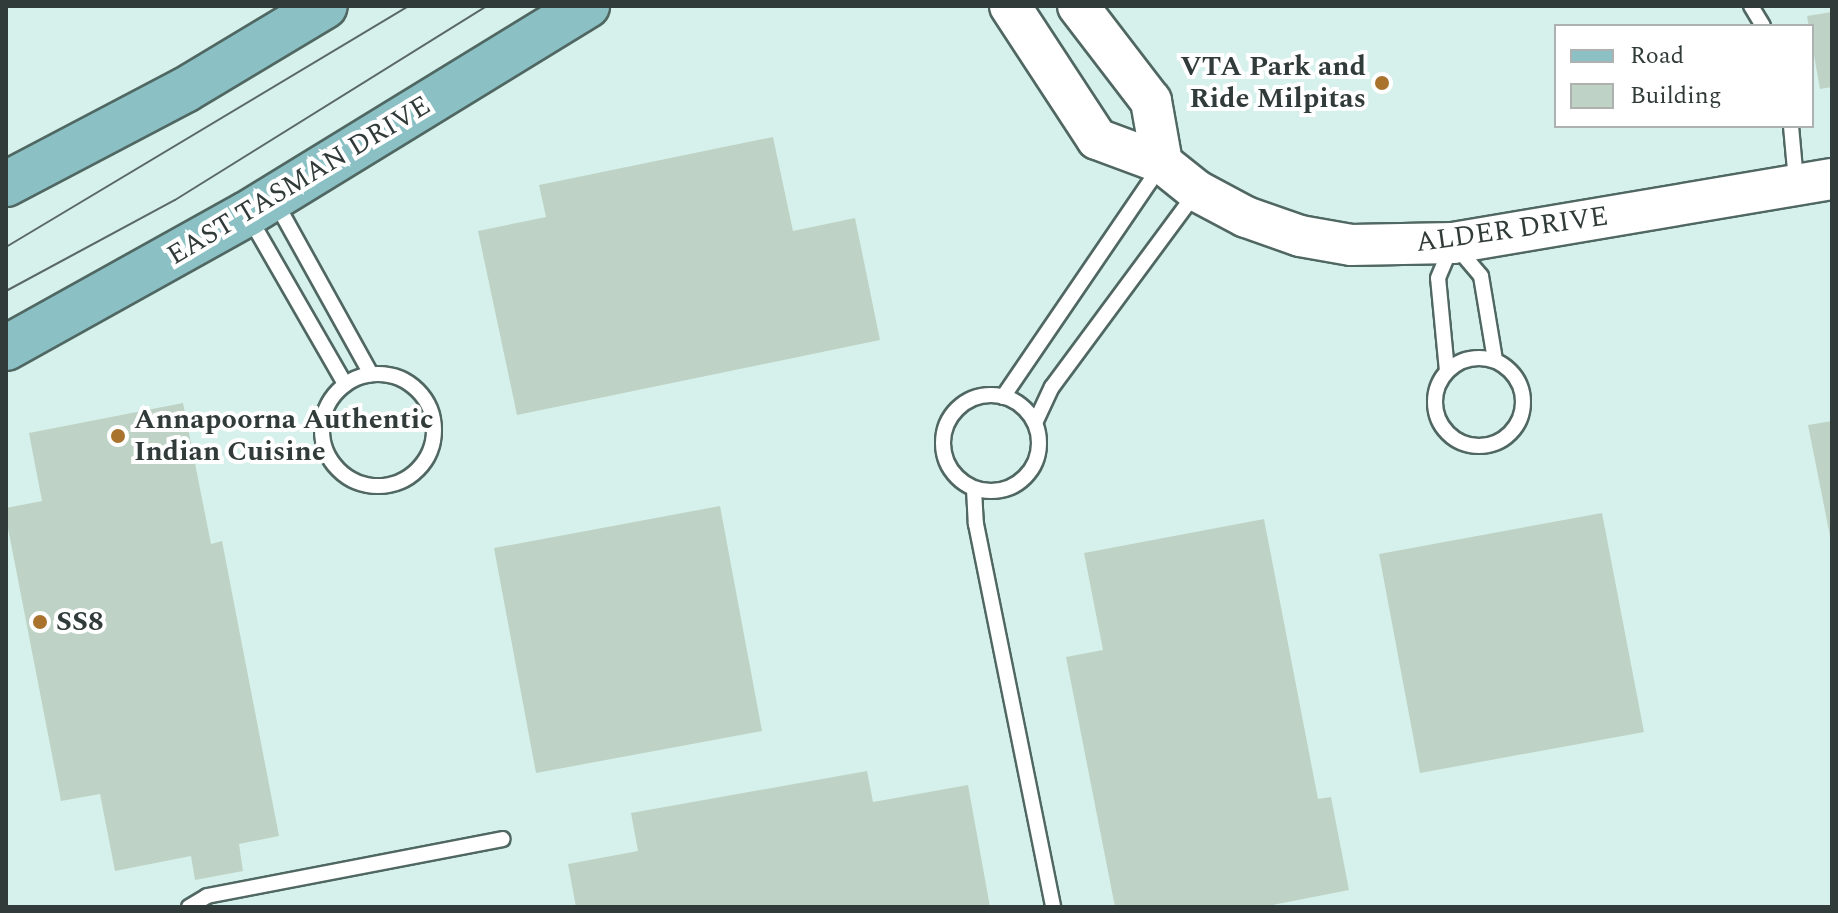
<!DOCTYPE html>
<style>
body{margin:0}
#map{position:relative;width:1838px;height:913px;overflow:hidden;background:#d6f1eb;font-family:Spectral,serif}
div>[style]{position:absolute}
.building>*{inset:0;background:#bed3c6}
.roads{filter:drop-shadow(2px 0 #506762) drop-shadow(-2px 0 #506762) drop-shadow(0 2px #506762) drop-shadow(0 -2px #506762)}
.lane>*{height:14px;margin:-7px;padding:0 7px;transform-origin:7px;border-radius:7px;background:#fff}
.lane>.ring{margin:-7px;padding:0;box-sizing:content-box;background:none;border:14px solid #fff;border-radius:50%}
.secondary>*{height:40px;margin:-20px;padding:0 20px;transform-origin:20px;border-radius:20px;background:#fff}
.primary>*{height:44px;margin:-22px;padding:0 22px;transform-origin:22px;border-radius:22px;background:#8bc1c5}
.tram>*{height:2px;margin:-1px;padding:0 1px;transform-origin:1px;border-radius:1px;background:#5b6966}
.dots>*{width:22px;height:22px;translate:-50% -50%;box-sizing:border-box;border:4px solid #fff;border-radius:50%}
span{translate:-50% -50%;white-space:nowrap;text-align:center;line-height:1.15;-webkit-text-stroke:8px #fff;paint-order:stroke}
.poi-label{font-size:28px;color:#313b39;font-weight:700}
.right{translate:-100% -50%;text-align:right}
.left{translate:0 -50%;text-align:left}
.street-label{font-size:28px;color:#313b39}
.frame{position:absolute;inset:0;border:8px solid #313b39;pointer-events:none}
.legend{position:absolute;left:1554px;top:24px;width:260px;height:104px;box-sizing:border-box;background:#fff;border:2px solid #adb1b0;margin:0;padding:10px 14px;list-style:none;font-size:24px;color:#313b39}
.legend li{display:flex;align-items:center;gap:16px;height:40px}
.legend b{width:40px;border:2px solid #adb1b0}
</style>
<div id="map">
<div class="building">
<i style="clip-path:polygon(1832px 12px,1832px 87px,1820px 89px,1807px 16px)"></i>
<i style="clip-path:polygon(773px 137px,793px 231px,855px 218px,880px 340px,517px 415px,478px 231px,546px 217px,539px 185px)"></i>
<i style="clip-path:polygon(183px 403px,211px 544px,222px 541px,279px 836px,239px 844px,243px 871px,195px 880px,191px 856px,115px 871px,100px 794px,61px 801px,6px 518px,6px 508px,42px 501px,29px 433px)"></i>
<i style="clip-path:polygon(1832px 421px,1832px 541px,1831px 541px,1808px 425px)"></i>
<i style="clip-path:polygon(720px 506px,762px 731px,536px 773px,494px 548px)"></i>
<i style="clip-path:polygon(1602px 513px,1644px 732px,1420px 773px,1379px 554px)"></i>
<i style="clip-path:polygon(1264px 519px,1318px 799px,1331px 797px,1349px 890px,1262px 907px,1115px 907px,1066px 657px,1103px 650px,1084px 553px)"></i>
<i style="clip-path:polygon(867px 771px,873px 802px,968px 785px,990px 907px,576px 907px,568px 864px,638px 851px,631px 813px)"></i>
</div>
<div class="roads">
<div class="lane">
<i style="left:1751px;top:6px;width:23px;rotate:59deg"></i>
<i style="left:1791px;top:126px;width:55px;rotate:84.8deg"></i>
<i style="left:275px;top:201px;width:198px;rotate:61deg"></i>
<i style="left:249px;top:217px;width:193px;rotate:60.1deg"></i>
<i class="ring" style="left:1435px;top:358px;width:74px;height:74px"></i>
<i style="left:1447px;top:371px;width:93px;rotate:-95.5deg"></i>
<i style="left:1438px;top:278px;width:38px;rotate:-67deg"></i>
<i style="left:1453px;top:243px;width:43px;rotate:49.7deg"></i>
<i style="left:1481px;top:276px;width:85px;rotate:80.5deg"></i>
<i class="ring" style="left:322px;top:374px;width:98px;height:98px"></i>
<i class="ring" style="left:943px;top:395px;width:82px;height:82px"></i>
<i style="left:1003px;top:397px;width:278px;rotate:-55.7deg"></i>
<i style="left:1035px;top:423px;width:40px;rotate:-65deg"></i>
<i style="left:1052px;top:387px;width:244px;rotate:-53.5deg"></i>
<i style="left:974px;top:489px;width:35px;rotate:87deg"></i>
<i style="left:976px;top:524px;width:391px;rotate:78.6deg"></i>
<i style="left:189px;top:907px;width:21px;rotate:-31deg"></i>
<i style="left:207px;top:896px;width:301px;rotate:-10.9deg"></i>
</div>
<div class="secondary">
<i style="left:1010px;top:6px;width:159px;rotate:56.8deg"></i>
<i style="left:1097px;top:139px;width:69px;rotate:20.3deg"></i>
<i style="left:1162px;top:163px;width:45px;rotate:38.7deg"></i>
<i style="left:1197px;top:191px;width:55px;rotate:28deg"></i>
<i style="left:1246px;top:217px;width:57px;rotate:19.4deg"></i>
<i style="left:1300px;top:236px;width:52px;rotate:10deg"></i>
<i style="left:1351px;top:245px;width:102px;rotate:-1.1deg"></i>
<i style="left:1453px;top:243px;width:384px;rotate:-9.6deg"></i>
<i style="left:1078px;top:6px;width:120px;rotate:52.5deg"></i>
<i style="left:1151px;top:101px;width:63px;rotate:79.9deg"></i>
</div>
<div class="primary">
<i style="left:6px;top:184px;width:202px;rotate:-27.7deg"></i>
<i style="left:185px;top:90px;width:163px;rotate:-31deg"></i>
<i style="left:6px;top:348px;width:276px;rotate:-29.1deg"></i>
<i style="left:247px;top:214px;width:399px;rotate:-31.5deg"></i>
</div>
</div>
<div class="tram">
<i style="left:6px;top:247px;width:469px;rotate:-30.9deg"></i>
<i style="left:6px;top:291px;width:192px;rotate:-28.3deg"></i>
<i style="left:175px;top:200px;width:367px;rotate:-31.9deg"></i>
</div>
<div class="dots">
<i style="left:1382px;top:83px;background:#a9732e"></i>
<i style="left:118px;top:436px;background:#a9732e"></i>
<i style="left:40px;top:622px;background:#a9732e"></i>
</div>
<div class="poi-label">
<span class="right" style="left:1366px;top:83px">VTA Park and<br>Ride Milpitas</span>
<span class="left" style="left:134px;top:436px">Annapoorna Authentic<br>Indian Cuisine</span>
<span class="left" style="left:56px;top:622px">SS8</span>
</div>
<div class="street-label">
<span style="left:299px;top:181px;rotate:-31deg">EAST TASMAN DRIVE</span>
<span style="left:1512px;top:230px;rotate:-8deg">ALDER DRIVE</span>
</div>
<div class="frame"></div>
<ul class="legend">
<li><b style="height:10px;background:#8bc1c5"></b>Road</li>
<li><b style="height:22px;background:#bed3c6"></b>Building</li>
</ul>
</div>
